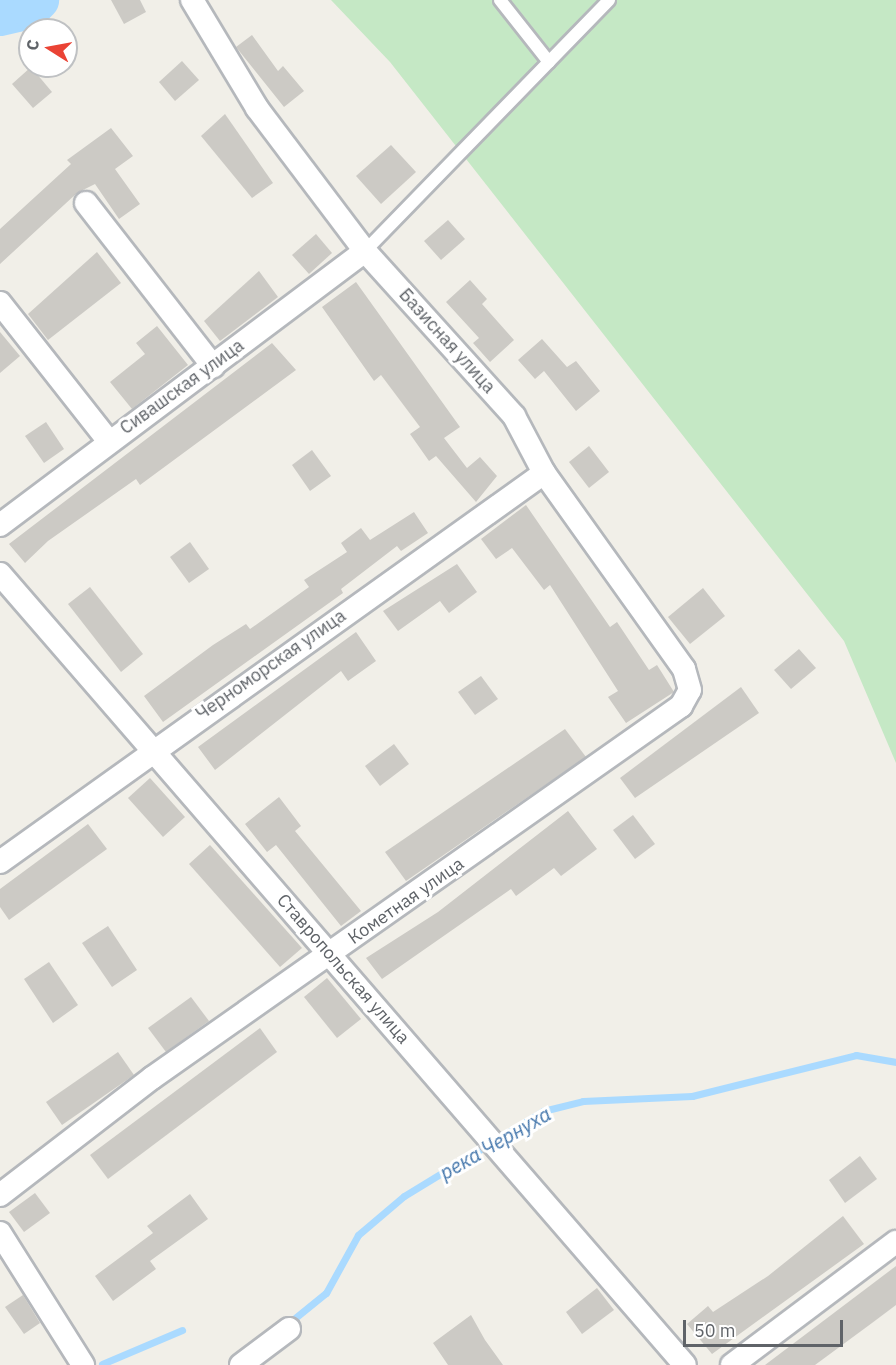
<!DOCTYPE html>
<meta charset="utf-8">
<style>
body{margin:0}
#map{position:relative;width:896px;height:1365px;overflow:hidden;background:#f1efe8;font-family:"IBM Plex Sans",sans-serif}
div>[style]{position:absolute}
.green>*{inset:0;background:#c5e8c5}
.stream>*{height:7px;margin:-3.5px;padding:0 3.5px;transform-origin:3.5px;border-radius:3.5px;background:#aadaff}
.river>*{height:39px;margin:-19.5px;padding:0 19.5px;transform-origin:19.5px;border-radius:19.5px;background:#aadaff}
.building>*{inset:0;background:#cccac5}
.roads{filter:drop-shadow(2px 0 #b5b8bc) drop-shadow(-2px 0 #b5b8bc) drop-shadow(0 2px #b5b8bc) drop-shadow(0 -2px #b5b8bc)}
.lane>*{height:12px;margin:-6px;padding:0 6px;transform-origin:6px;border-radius:6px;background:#fff}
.street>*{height:22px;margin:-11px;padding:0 11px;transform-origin:11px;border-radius:11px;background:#fff}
span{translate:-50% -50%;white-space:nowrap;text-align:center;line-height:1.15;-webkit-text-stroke:6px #fff;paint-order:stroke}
.street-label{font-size:18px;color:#5f6368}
.water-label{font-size:20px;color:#4174aa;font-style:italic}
.north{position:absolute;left:18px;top:18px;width:60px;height:60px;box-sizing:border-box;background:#fff;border:2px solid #bfc1c3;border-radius:50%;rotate:281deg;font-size:16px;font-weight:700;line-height:24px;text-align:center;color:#5f6368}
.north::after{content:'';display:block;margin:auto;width:21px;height:27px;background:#ea4335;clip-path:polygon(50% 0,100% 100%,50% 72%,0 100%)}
.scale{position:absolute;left:683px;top:1320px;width:160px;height:27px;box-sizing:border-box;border:3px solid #5f6368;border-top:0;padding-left:8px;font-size:18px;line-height:21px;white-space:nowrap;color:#5f6368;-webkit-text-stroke:4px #fff;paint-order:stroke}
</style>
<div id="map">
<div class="green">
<i style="clip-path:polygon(331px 0,896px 0,896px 763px,844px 641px,390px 62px)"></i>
</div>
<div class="stream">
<i style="left:295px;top:1318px;width:40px;rotate:-39deg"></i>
<i style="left:326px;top:1293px;width:66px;rotate:-61.1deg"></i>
<i style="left:358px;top:1235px;width:60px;rotate:-40.3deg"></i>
<i style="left:404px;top:1196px;width:163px;rotate:-31.4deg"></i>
<i style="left:543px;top:1111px;width:41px;rotate:-14deg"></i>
<i style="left:583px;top:1101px;width:109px;rotate:-2.6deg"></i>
<i style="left:692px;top:1096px;width:169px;rotate:-14deg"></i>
<i style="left:856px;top:1055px;width:41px;rotate:9.9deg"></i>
<i style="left:102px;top:1364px;width:87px;rotate:-23deg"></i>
</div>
<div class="river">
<i style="left:0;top:16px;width:31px;rotate:-13deg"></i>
<i style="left:30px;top:9px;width:13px;rotate:-45deg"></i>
</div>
<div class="building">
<i style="clip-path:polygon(111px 0,140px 0,146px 12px,124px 24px)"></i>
<i style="clip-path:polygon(252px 35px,278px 71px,283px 66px,304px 91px,284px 107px,236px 47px)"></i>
<i style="clip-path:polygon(182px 61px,199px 80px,175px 101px,159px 82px)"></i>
<i style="clip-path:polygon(31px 67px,52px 92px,33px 108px,12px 84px)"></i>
<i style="clip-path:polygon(225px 114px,273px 183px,252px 198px,201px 136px)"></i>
<i style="clip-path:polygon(111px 128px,133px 156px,115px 169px,140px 204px,119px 219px,95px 184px,77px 193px,0 264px,0 229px,71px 164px,67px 160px)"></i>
<i style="clip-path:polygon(391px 145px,416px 172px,381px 204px,356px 176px)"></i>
<i style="clip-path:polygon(448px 220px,465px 239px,441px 260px,424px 241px)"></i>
<i style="clip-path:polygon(316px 234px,332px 253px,309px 274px,292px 255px)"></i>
<i style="clip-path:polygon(97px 252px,121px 283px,48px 340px,28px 314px)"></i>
<i style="clip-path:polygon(259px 271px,278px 297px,220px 341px,204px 321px)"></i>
<i style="clip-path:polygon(470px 280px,487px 299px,482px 304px,514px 340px,490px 362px,473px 343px,479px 338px,446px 302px)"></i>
<i style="clip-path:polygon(356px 282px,460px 427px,444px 438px,467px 468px,480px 457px,497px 476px,476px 502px,436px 456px,429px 461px,410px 434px,420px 427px,381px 375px,374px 381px,322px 307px)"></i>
<i style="clip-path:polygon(157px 326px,188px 365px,132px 409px,110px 382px,145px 354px,136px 343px)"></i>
<i style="clip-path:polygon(0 332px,20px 356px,0 373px)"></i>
<i style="clip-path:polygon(542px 339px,567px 367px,576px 361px,600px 391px,576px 411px,544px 371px,535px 379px,518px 360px)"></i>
<i style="clip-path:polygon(272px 343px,296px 370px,140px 485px,136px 479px,48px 541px,25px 563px,9px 544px)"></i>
<i style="clip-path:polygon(46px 422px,64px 449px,44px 463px,25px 436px)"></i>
<i style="clip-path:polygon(589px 446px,609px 472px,589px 488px,569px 462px)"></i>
<i style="clip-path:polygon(312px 450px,331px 476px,310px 491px,292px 465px)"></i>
<i style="clip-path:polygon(526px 505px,610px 627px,617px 622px,649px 670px,657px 665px,674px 692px,626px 723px,608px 697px,618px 691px,550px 585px,544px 590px,512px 548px,496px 559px,481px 539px)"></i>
<i style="clip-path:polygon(414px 512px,428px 533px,401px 551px,397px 546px,341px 589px,343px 593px,163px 722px,144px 696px,213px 645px,246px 624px,250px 629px,309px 587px,304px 580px,347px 552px,341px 543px,361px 528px,370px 540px)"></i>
<i style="clip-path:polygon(190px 542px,209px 569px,189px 583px,170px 557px)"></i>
<i style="clip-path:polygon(457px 564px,477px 592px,449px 613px,440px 601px,398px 631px,383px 611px)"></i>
<i style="clip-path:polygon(90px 587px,143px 654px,121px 672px,68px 604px)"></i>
<i style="clip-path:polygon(703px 588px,725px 616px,690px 644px,668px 617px)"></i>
<i style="clip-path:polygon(356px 632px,376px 661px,348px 681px,341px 671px,215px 770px,198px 747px)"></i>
<i style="clip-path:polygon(799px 649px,816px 668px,791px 689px,774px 670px)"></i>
<i style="clip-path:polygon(481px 676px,498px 699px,475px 715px,458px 692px)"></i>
<i style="clip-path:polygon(741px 687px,759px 713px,635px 798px,620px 778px)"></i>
<i style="clip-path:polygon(565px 729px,586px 757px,406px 881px,385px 852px)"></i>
<i style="clip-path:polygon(394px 744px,409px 764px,380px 786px,365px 766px)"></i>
<i style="clip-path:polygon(150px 778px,185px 817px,163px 837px,128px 798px)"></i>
<i style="clip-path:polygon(279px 797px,301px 826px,295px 831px,361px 911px,341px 926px,276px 845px,267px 852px,245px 824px)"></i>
<i style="clip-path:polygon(568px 811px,597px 849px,561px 876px,554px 868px,516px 896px,511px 889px,382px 979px,366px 958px,438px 912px)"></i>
<i style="clip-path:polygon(633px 815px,655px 844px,635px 859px,613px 830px)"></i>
<i style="clip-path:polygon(88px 824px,107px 849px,9px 920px,0 907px,0 889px)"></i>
<i style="clip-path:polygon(210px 845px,302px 948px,280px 967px,189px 864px)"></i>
<i style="clip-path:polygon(108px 926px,137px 970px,112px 987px,82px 943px)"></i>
<i style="clip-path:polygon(49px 962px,78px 1005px,53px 1023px,24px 979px)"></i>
<i style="clip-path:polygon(327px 978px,361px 1019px,337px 1038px,304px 997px)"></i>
<i style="clip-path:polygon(191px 997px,209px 1021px,166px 1052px,148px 1028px)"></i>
<i style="clip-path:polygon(260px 1028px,277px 1052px,108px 1179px,90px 1155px)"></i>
<i style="clip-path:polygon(118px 1052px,134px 1075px,62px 1125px,46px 1102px)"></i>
<i style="clip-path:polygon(860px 1156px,877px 1179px,845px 1203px,829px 1180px)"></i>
<i style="clip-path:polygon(35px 1193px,50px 1213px,24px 1232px,9px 1212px)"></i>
<i style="clip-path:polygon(190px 1194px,208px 1219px,150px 1261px,156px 1269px,113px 1301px,95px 1276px,153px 1233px,147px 1226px)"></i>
<i style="clip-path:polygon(843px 1216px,864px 1244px,712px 1354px,687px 1324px,708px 1306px,713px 1312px,768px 1276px)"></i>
<i style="clip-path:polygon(896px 1266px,896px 1305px,872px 1323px,815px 1365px,765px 1365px)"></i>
<i style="clip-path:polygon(597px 1288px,614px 1310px,582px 1334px,566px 1312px)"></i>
<i style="clip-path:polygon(23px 1295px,40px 1323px,24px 1334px,5px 1307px)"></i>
<i style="clip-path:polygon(471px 1315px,485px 1340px,503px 1365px,448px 1365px,433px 1343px)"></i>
</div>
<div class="roads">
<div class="lane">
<i style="left:500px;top:0;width:79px;rotate:51.7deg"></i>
<i style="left:365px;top:251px;width:350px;rotate:-45.8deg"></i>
</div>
<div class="street">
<i style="left:86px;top:203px;width:207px;rotate:52.1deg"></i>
<i style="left:0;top:303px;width:174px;rotate:51.8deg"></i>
<i style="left:0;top:525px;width:456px;rotate:-36.9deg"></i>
<i style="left:0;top:574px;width:1046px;rotate:49.11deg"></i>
<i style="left:0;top:862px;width:669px;rotate:-35.57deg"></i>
<i style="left:0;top:1195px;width:192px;rotate:-37.6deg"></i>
<i style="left:152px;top:1078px;width:647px;rotate:-35.12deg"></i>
<i style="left:681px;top:706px;width:18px;rotate:-61deg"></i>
<i style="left:690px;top:690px;width:22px;rotate:-106deg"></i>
<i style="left:684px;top:669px;width:241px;rotate:-125.5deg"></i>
<i style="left:544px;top:473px;width:64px;rotate:-117.8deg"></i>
<i style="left:514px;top:416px;width:222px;rotate:-132.1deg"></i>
<i style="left:365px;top:251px;width:179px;rotate:-127.1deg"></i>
<i style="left:257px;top:108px;width:126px;rotate:-121deg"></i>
<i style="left:0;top:1233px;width:156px;rotate:57.8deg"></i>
<i style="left:241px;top:1365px;width:60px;rotate:-36.9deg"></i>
<i style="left:732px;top:1365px;width:205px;rotate:-36.9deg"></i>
</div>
</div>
<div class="street-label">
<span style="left:447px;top:341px;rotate:48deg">Базисная улица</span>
<span style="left:182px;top:387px;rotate:-36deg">Сивашская улица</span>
<span style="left:271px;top:665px;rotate:-35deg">Черноморская улица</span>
<span style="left:406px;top:901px;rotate:-35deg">Кометная улица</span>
<span style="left:343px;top:969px;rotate:49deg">Ставропольская улица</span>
</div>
<div class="water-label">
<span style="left:495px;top:1143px;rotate:-30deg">река Чернуха</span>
</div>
<div class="north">С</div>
<div class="scale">50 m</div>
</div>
